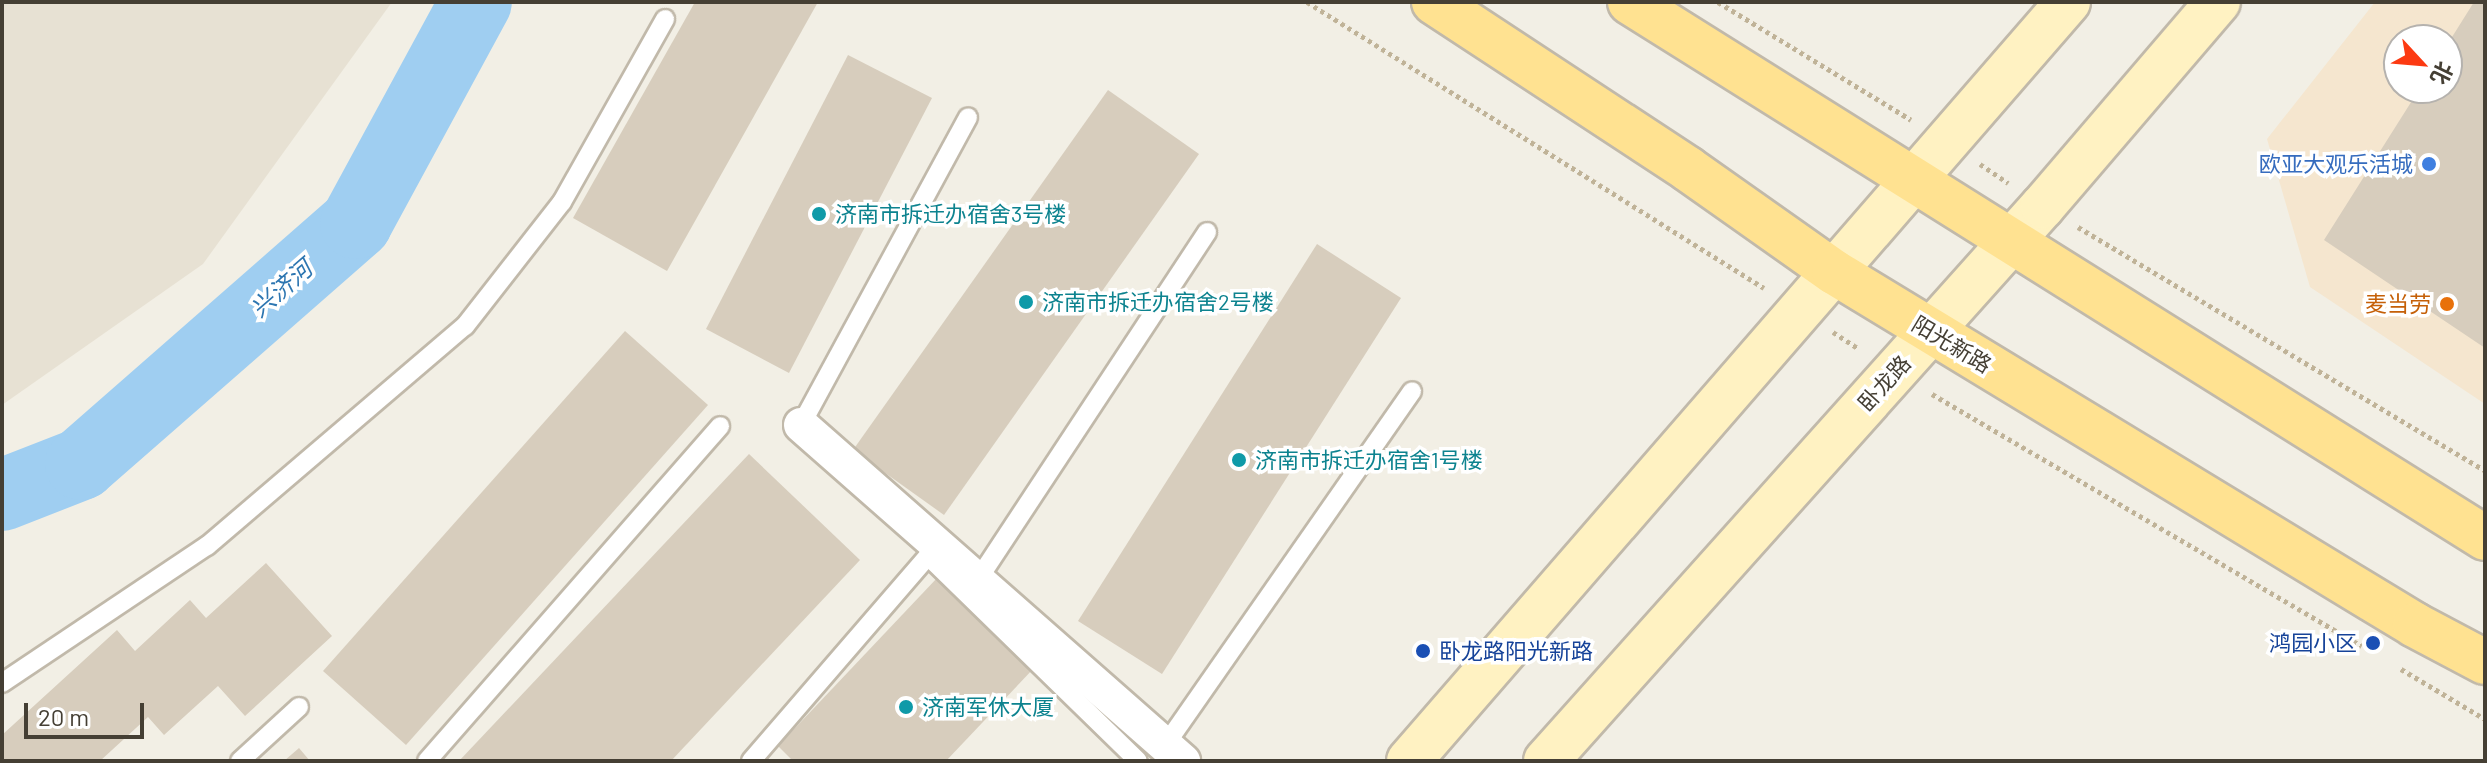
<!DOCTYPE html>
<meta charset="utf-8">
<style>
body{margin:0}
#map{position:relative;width:2487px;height:763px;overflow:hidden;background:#f2efe5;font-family:Barlow,"Noto Sans SC",sans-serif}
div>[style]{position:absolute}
.residential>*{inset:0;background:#e7e1d3}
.commercial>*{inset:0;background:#f5e6cf}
.river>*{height:72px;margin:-36px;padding:0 36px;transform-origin:36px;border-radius:36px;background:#9fcef1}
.building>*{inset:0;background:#d7cdbd}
.path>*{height:5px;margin-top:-2.5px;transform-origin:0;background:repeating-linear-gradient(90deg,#c0b398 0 4px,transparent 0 8px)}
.roads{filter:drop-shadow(2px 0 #c1b9aa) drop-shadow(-2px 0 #c1b9aa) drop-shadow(0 2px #c1b9aa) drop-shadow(0 -2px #c1b9aa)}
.lane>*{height:18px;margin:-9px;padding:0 9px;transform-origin:9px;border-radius:9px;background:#fff}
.street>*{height:34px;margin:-17px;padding:0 17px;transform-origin:17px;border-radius:17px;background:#fff}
.secondary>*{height:44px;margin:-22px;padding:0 22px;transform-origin:22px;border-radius:22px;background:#fff2c2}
.primary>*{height:44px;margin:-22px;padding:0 22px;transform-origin:22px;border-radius:22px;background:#ffe291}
.dots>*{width:22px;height:22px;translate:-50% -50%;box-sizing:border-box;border:4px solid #fff;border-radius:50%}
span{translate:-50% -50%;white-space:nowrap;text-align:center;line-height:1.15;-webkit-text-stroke:7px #fff;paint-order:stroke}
.shop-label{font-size:22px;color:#366cbe}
.right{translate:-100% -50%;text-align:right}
.culture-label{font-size:22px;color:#0d838f}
.left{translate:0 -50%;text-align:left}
.food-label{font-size:22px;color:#c56008}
.street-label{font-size:22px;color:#453f34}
.transit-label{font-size:22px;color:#164399}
.water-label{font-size:24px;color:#2d76b1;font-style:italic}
.frame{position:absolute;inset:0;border:4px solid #453f34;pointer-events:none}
.north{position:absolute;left:2383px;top:24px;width:80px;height:80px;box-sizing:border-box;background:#fff;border:2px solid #b5b2ae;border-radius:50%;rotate:116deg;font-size:22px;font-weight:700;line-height:32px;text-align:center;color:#453f34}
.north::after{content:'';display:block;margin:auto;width:28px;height:36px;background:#fc3a12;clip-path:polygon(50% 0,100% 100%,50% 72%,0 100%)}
.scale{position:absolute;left:24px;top:703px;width:120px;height:36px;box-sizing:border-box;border:4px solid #453f34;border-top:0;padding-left:10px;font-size:24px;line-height:28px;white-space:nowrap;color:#453f34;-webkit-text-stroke:6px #fff;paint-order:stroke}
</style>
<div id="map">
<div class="residential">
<i style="clip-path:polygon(2px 2px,392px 2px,203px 264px,2px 405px)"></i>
</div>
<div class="commercial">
<i style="clip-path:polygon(evenodd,2375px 2px,2485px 2px,2485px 404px,2310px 287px,2267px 139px,2375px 2px,2399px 40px,2447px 40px,2447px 88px,2399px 88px,2399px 40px)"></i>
</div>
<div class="river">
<i style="left:2px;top:495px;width:85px;rotate:-21.4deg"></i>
<i style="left:81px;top:464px;width:366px;rotate:-41.2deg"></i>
<i style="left:356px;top:223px;width:251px;rotate:-61.5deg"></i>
</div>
<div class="building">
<i style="clip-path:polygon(695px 2px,818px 2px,667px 271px,573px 218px)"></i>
<i style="clip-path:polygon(2474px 2px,2485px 2px,2485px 348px,2324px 240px,2420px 88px,2447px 88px,2447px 45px)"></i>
<i style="clip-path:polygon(848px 55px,932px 98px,789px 373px,706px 329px)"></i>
<i style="clip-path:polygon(1108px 90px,1199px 154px,944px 515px,853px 450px)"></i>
<i style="clip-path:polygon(1317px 244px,1401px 298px,1162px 674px,1078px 621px)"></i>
<i style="clip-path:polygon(625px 331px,708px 405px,406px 745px,323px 671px)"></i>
<i style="clip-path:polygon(749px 454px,860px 560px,671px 761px,459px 761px)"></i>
<i style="clip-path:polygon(266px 563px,332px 636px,245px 716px,218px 686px,164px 735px,148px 717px,100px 761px,2px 761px,2px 735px,117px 630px,135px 651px,190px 600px,206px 618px)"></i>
<i style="clip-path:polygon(938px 577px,1034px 668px,946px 761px,793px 761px,778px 746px)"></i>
<i style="clip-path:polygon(299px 748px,310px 761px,284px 761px)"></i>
</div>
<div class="path">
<i style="left:1307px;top:2px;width:539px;rotate:32.04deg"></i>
<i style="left:1718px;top:2px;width:226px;rotate:31.4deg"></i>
<i style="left:1980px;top:164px;width:34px;rotate:34deg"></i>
<i style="left:2078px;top:227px;width:475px;rotate:30.9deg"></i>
<i style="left:1833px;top:332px;width:30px;rotate:33deg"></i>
<i style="left:1932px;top:394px;width:498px;rotate:30.4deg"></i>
<i style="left:2401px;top:669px;width:98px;rotate:30.8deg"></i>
</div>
<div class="roads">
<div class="lane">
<i style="left:801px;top:425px;width:350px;rotate:-61.5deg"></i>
<i style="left:977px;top:581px;width:418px;rotate:-56.6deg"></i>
<i style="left:2px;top:683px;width:247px;rotate:-33.8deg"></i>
<i style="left:207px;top:546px;width:339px;rotate:-40.5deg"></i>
<i style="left:465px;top:326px;width:157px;rotate:-52deg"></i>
<i style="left:562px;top:202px;width:210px;rotate:-60.6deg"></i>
<i style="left:1166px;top:744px;width:430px;rotate:-55.1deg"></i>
<i style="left:240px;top:761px;width:80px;rotate:-42.5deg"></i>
<i style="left:427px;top:761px;width:445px;rotate:-48.8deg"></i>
<i style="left:751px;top:761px;width:271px;rotate:-49.2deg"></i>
<i style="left:928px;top:556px;width:293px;rotate:44.3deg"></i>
</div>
<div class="street">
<i style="left:801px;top:425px;width:509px;rotate:41.33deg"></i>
</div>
<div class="secondary">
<i style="left:1409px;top:761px;width:1005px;rotate:-49.03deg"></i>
<i style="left:1546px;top:761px;width:745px;rotate:-48.16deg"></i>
<i style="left:2043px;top:206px;width:269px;rotate:-49.4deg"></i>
</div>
<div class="primary">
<i style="left:1434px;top:2px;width:304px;rotate:33.3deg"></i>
<i style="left:1688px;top:169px;width:179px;rotate:35.2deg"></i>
<i style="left:1834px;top:272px;width:680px;rotate:31.28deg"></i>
<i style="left:2415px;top:625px;width:79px;rotate:27.9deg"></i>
<i style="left:1630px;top:2px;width:1009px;rotate:32.08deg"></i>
</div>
</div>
<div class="dots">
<i style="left:2429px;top:164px;background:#3f7fe0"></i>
<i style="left:819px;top:214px;background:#0f9aa8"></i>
<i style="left:1026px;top:302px;background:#0f9aa8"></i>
<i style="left:2447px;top:304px;background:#e8710a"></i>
<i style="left:1239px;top:460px;background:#0f9aa8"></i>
<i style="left:2373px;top:643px;background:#1a4fb4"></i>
<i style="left:1423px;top:651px;background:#1a4fb4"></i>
<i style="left:906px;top:707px;background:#0f9aa8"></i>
</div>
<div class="shop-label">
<span class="right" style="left:2413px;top:164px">欧亚大观乐活城</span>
</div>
<div class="culture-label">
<span class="left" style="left:835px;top:214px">济南市拆迁办宿舍3号楼</span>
<span class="left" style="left:1042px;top:302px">济南市拆迁办宿舍2号楼</span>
<span class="left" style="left:1255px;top:460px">济南市拆迁办宿舍1号楼</span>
<span class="left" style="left:922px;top:707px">济南军休大厦</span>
</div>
<div class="food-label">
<span class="right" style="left:2431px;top:304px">麦当劳</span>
</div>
<div class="street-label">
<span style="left:1952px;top:344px;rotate:31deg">阳光新路</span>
<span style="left:1884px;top:383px;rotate:-48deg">卧龙路</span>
</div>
<div class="transit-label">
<span class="right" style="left:2357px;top:643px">鸿园小区</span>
<span class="left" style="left:1439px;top:651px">卧龙路阳光新路</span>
</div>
<div class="water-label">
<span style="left:281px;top:288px;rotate:-41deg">兴济河</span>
</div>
<div class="frame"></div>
<div class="north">北</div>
<div class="scale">20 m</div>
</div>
